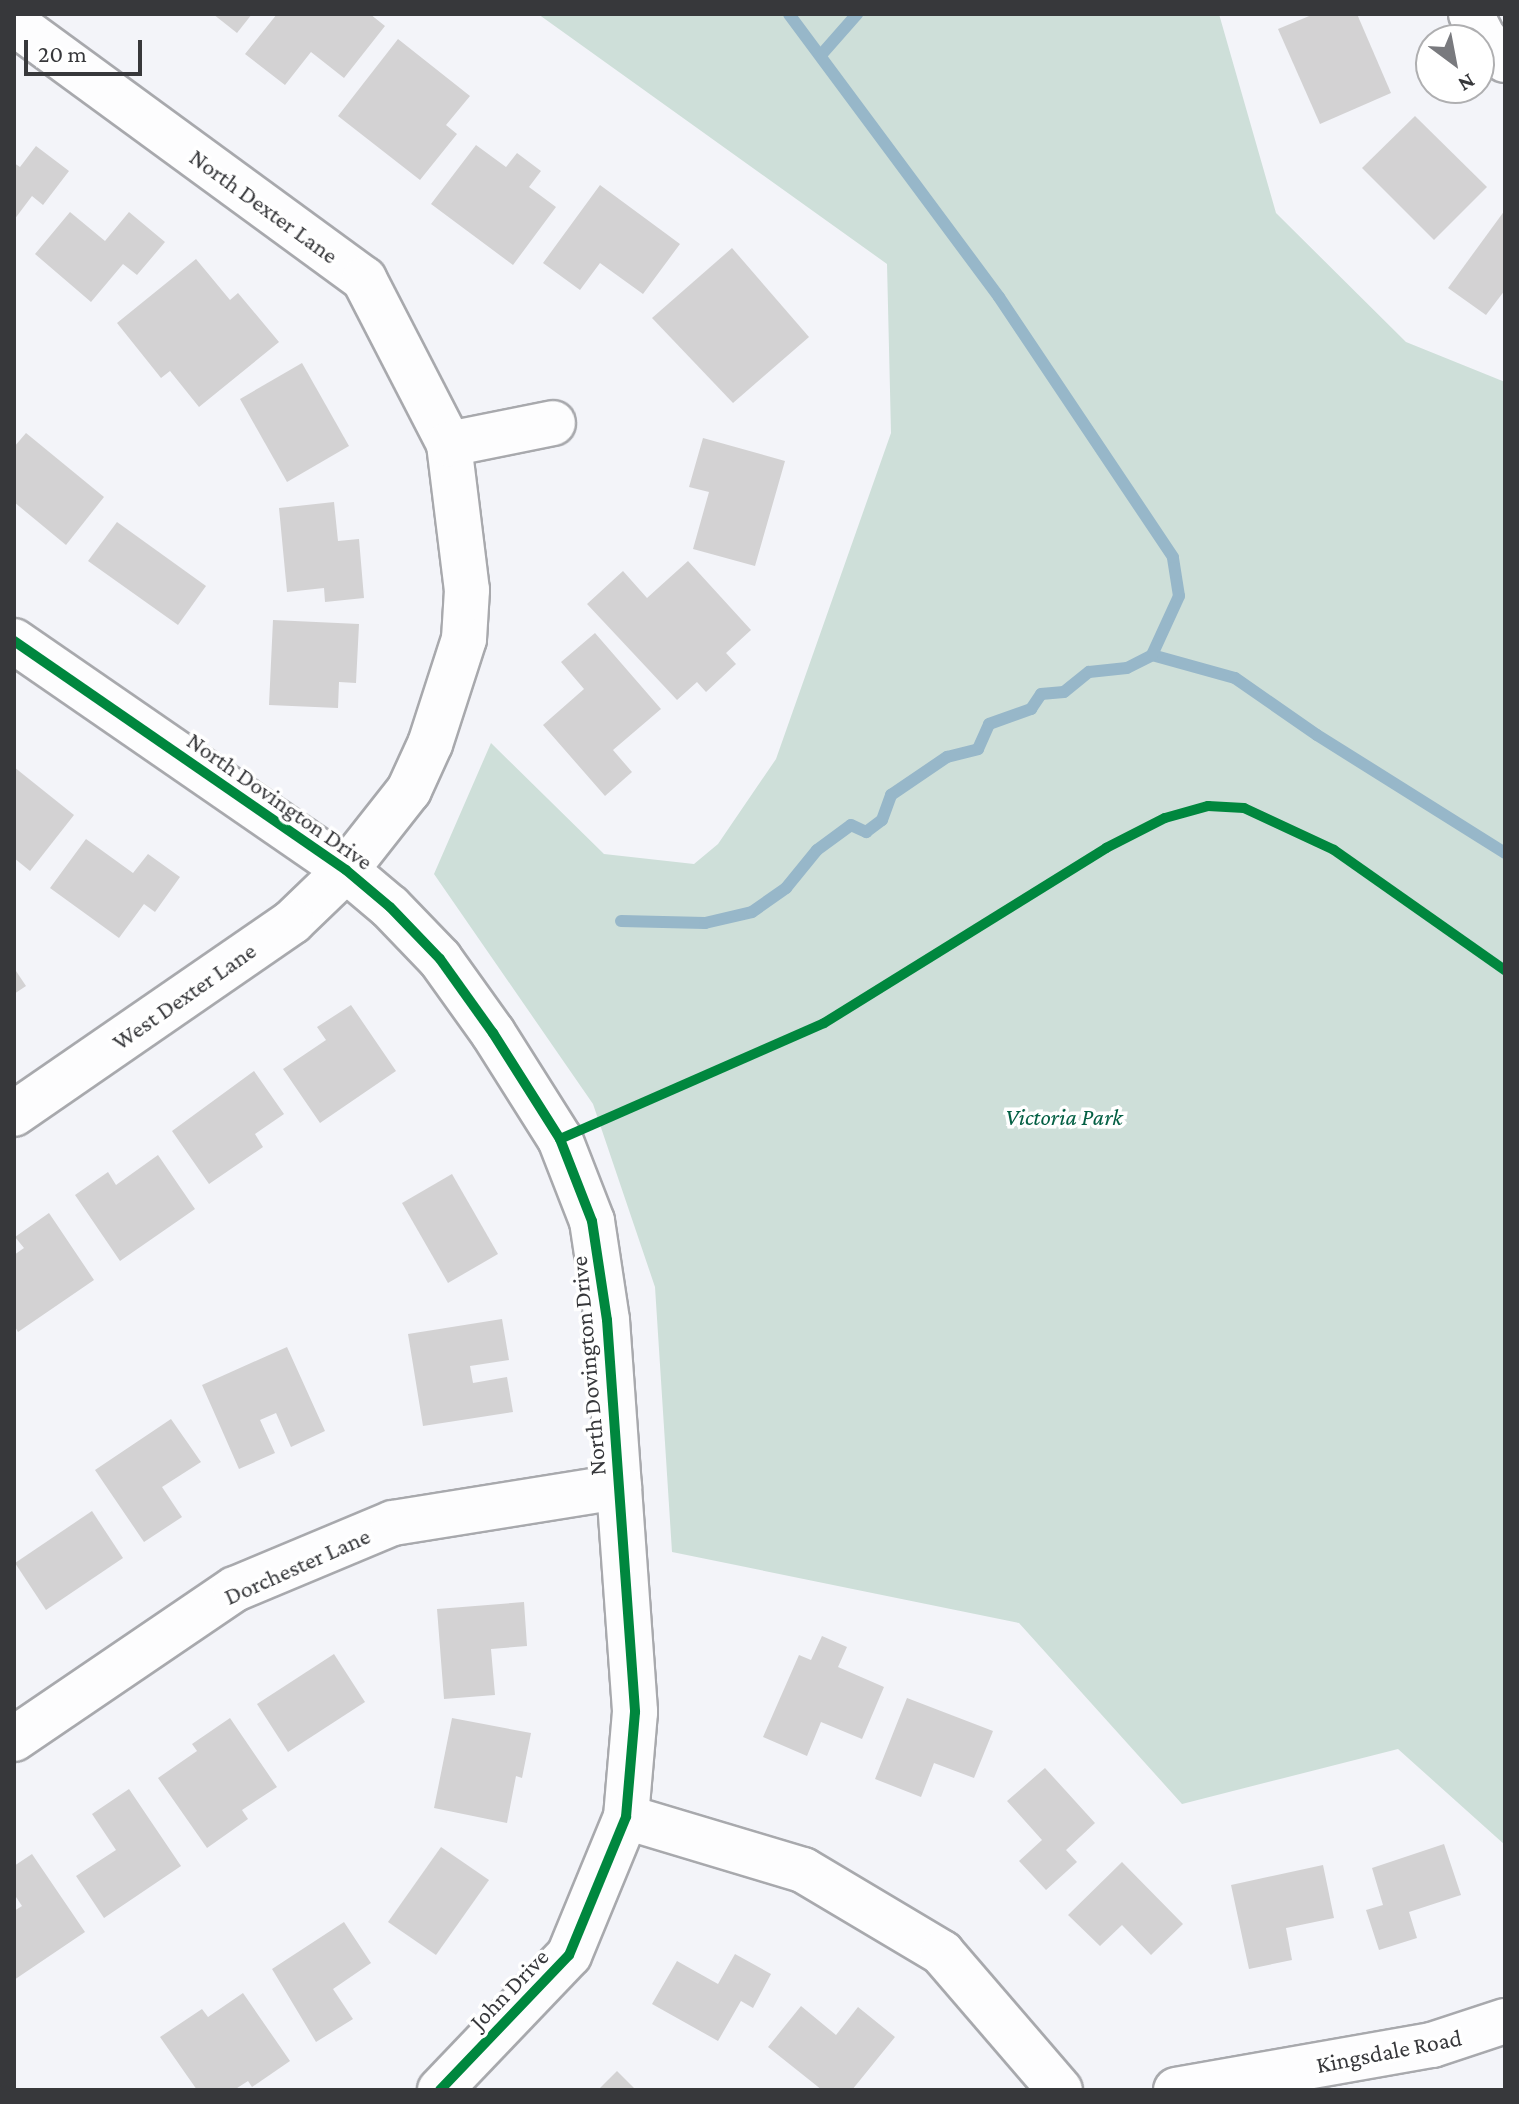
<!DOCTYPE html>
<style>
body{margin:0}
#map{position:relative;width:1519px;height:2104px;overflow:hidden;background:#f3f4f9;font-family:"Crimson Pro",serif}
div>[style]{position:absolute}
.green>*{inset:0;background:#cedfd9}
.stream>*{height:12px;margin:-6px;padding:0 6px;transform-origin:6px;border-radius:6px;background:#97b7c9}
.building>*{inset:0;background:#d3d2d3}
.roads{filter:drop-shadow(2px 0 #a8a9ad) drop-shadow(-2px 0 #a8a9ad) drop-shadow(0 2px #a8a9ad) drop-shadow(0 -2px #a8a9ad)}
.minor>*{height:44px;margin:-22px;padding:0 22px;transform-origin:22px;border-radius:22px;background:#fdfdfe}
.cycleway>*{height:10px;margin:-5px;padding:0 5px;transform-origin:5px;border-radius:5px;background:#00873e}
span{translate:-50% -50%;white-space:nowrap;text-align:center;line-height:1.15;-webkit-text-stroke:7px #fff;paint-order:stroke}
.street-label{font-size:24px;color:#37383b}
.park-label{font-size:24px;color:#035f43;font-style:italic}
.frame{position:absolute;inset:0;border:16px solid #37383b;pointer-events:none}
.north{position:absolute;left:1415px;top:24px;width:80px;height:80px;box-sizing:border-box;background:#fff;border:2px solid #afafb1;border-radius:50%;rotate:148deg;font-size:22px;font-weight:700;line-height:32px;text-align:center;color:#37383b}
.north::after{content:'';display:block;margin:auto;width:28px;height:36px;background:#797a7e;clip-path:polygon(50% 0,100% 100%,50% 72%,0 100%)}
.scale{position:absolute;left:24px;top:40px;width:118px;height:36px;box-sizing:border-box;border:4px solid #37383b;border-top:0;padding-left:10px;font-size:24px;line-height:28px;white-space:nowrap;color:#37383b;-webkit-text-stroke:6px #fff;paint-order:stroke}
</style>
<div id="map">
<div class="green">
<i style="clip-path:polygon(538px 14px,1219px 14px,1276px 213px,1406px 342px,1505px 382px,1505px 1845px,1398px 1749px,1182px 1804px,1019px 1623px,672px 1552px,655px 1287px,593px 1104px,434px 874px,491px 743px,604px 854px,694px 864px,718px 844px,776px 759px,891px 433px,887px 264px)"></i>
</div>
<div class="stream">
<i style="left:821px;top:55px;width:55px;rotate:-48.7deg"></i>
<i style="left:1152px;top:655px;width:86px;rotate:15.5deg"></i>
<i style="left:1235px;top:678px;width:100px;rotate:34.8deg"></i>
<i style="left:1317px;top:735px;width:222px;rotate:32.1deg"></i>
<i style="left:621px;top:921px;width:84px;rotate:1.4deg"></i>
<i style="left:705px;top:923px;width:48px;rotate:-13.2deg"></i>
<i style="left:752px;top:912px;width:42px;rotate:-35.2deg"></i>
<i style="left:786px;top:888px;width:49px;rotate:-50.8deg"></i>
<i style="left:817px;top:850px;width:42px;rotate:-36.3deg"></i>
<i style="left:851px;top:825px;width:17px;rotate:25deg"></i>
<i style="left:866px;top:832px;width:20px;rotate:-37deg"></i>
<i style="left:882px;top:820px;width:27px;rotate:-70deg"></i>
<i style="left:891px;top:795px;width:68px;rotate:-34.2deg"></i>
<i style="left:947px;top:757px;width:32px;rotate:-14deg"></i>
<i style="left:978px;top:749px;width:27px;rotate:-66deg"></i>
<i style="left:989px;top:724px;width:45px;rotate:-19.7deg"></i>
<i style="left:1031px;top:709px;width:18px;rotate:-56deg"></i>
<i style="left:1041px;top:694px;width:23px;rotate:-5deg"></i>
<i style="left:1064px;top:692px;width:32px;rotate:-39deg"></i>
<i style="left:1089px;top:672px;width:38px;rotate:-6deg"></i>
<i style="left:1127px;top:668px;width:28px;rotate:-27deg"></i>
<i style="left:1152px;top:655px;width:65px;rotate:-65.4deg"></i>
<i style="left:1179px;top:596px;width:39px;rotate:-99deg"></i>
<i style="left:1173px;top:557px;width:313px;rotate:-123.8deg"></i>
<i style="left:999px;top:297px;width:352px;rotate:-126.6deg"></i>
</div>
<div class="building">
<i style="clip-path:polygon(213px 14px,252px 14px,237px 33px)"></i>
<i style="clip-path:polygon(277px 14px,370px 14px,385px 26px,344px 78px,311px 52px,285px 85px,245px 54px)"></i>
<i style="clip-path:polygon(1314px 14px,1357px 14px,1391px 93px,1320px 124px,1278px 29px)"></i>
<i style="clip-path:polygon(398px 39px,470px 96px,446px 125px,457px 134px,420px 180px,338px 116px)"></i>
<i style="clip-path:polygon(1415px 116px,1487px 187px,1434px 240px,1362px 168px)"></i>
<i style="clip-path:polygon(476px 145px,506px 167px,517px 153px,541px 171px,529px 187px,556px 207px,513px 265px,431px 204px)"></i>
<i style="clip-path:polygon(36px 146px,69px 171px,43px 205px,32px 196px,14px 220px,14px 163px,20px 167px)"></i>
<i style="clip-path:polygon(600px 185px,680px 244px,643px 294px,600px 263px,580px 290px,543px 263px)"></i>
<i style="clip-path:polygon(1505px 210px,1505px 290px,1486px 315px,1448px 288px)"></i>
<i style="clip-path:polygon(70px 212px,105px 241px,129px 212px,165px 242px,137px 275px,123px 264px,91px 302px,35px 254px)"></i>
<i style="clip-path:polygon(732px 248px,809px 337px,733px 403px,652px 318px)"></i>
<i style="clip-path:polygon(196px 259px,230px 300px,238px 293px,279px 342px,199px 407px,170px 371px,161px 378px,117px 323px)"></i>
<i style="clip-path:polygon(302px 363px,349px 446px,287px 482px,240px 399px)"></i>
<i style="clip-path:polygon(26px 433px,104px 497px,66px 545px,14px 502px,14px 447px)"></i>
<i style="clip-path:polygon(703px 438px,785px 461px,755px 566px,693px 549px,709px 492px,689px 487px)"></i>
<i style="clip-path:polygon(334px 502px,338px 541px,359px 539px,364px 598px,325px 602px,324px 588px,287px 592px,279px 508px)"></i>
<i style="clip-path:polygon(117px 522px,206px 586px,178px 625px,88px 561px)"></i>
<i style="clip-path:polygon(688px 561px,751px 630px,726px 653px,736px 664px,706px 692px,697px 682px,677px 700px,587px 604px,623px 571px,647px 598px)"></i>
<i style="clip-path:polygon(273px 620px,359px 624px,356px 683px,339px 682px,338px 708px,269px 705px)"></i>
<i style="clip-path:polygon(595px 633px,661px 709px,613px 750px,632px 772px,605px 796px,543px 725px,584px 689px,561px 662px)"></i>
<i style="clip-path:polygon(14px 767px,74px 815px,30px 871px,14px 858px)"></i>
<i style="clip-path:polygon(86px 839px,133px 873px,148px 854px,180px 877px,155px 912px,144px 904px,119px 938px,50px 888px)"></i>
<i style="clip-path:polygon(14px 968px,26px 986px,14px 994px)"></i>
<i style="clip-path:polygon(351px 1005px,396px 1071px,320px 1123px,283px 1069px,326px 1040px,317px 1027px)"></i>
<i style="clip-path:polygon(254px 1071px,284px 1114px,255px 1134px,263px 1147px,209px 1184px,172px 1131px)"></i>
<i style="clip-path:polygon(158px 1155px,195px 1209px,120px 1261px,75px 1195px,108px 1172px,116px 1185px)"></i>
<i style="clip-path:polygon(452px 1174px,498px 1254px,448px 1283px,402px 1203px)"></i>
<i style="clip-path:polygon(49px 1213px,94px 1280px,18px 1332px,14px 1325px,14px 1255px,24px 1248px,15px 1237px)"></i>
<i style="clip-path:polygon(502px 1319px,509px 1360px,470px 1366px,473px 1383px,507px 1377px,513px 1412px,423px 1426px,408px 1334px)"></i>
<i style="clip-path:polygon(287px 1347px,325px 1431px,291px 1447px,276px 1413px,260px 1420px,275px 1453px,239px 1469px,202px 1385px)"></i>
<i style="clip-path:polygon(171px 1419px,201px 1462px,162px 1487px,182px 1517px,144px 1542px,95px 1470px)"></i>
<i style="clip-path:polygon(92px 1511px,123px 1558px,46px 1610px,15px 1563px)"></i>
<i style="clip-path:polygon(524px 1602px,527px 1646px,491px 1649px,495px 1695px,444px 1699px,437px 1609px)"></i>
<i style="clip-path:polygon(822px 1636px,847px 1647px,838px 1667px,884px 1687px,862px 1739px,821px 1722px,807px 1756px,763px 1737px,799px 1655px,811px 1660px)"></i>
<i style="clip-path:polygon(334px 1654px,365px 1702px,288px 1752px,257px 1704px)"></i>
<i style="clip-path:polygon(907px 1698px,993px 1731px,974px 1778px,934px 1763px,921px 1797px,875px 1779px)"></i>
<i style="clip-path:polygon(230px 1718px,277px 1787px,242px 1810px,248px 1819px,207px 1848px,158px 1778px,197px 1751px,192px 1744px)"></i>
<i style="clip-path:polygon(452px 1718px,531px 1733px,522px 1778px,516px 1776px,507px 1823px,434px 1808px)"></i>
<i style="clip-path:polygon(1045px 1768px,1095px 1823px,1066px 1850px,1077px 1862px,1046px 1890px,1019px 1861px,1042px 1840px,1007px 1801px)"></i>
<i style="clip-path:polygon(129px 1789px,181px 1866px,104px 1918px,76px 1876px,116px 1850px,92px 1814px)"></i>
<i style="clip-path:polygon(1444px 1844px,1461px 1895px,1409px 1912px,1417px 1938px,1379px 1950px,1366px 1910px,1383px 1905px,1372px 1868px)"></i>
<i style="clip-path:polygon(441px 1847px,489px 1880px,436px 1955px,388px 1922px)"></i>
<i style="clip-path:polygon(32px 1854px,85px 1932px,14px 1980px,14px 1911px,22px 1906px,14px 1894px,14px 1866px)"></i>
<i style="clip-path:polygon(1122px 1862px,1183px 1924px,1151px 1955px,1122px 1925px,1100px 1946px,1068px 1915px)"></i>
<i style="clip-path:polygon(1323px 1865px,1334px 1918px,1286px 1928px,1292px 1960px,1249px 1969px,1231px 1885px)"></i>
<i style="clip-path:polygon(344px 1922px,371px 1963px,333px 1989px,353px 2019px,316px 2042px,272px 1969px)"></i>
<i style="clip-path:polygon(735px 1954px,771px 1974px,753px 2008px,741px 2001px,718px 2041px,652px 2004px,677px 1961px,718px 1984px)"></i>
<i style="clip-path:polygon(243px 1993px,290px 2061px,252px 2087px,248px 2081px,234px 2090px,197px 2090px,160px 2037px,202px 2009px,208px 2017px)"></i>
<i style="clip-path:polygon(801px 2006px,836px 2035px,858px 2007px,895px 2037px,852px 2090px,822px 2090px,768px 2047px)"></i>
<i style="clip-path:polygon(617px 2071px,636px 2090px,598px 2090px)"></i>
</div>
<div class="roads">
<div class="minor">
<i style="left:1471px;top:14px;width:27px;rotate:63deg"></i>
<i style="left:1483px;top:38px;width:31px;rotate:45deg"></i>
<i style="left:14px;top:23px;width:434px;rotate:36.2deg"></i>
<i style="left:364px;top:279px;width:186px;rotate:62.7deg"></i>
<i style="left:449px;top:444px;width:147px;rotate:83deg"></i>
<i style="left:467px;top:590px;width:49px;rotate:93.5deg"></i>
<i style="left:464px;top:639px;width:110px;rotate:107.9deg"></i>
<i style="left:430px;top:744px;width:51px;rotate:114.5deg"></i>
<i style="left:409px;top:790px;width:102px;rotate:128.2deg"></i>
<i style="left:346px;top:870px;width:75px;rotate:136.1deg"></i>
<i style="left:292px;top:922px;width:338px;rotate:145.4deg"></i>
<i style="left:449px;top:444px;width:106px;rotate:-11.4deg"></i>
<i style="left:14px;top:641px;width:403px;rotate:34.6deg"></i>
<i style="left:346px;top:870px;width:57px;rotate:40.1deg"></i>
<i style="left:390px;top:907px;width:72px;rotate:46.1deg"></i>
<i style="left:440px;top:959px;width:91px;rotate:54.4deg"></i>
<i style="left:493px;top:1033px;width:125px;rotate:57.7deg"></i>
<i style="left:560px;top:1139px;width:88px;rotate:68.7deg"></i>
<i style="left:592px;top:1221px;width:100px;rotate:81.4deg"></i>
<i style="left:607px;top:1320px;width:393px;rotate:85.9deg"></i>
<i style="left:635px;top:1712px;width:105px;rotate:94.9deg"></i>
<i style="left:626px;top:1817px;width:149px;rotate:112.4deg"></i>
<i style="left:569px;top:1955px;width:187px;rotate:133.7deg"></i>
<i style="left:14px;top:1739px;width:267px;rotate:-34.2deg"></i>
<i style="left:235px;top:1589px;width:171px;rotate:-22.7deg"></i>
<i style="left:393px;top:1523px;width:229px;rotate:-9.1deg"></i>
<i style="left:626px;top:1817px;width:185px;rotate:16.7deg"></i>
<i style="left:803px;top:1870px;width:162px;rotate:30.8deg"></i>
<i style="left:942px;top:1953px;width:181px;rotate:49.3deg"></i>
<i style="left:1176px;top:2090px;width:260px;rotate:-10deg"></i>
<i style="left:1432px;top:2045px;width:77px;rotate:-18.2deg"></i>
</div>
</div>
<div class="cycleway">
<i style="left:14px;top:641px;width:403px;rotate:34.6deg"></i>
<i style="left:346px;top:870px;width:57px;rotate:40.1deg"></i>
<i style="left:390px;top:907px;width:72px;rotate:46.1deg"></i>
<i style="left:440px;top:959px;width:91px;rotate:54.4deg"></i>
<i style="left:493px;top:1033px;width:125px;rotate:57.7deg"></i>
<i style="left:560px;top:1139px;width:88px;rotate:68.7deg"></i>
<i style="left:592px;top:1221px;width:100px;rotate:81.4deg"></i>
<i style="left:607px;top:1320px;width:393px;rotate:85.9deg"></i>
<i style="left:635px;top:1712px;width:105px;rotate:94.9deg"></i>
<i style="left:626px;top:1817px;width:149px;rotate:112.4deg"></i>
<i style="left:569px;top:1955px;width:187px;rotate:133.7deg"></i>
<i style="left:560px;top:1139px;width:288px;rotate:-23.7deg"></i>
<i style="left:824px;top:1023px;width:332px;rotate:-31.8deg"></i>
<i style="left:1106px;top:848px;width:66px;rotate:-27deg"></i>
<i style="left:1165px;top:818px;width:45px;rotate:-15.6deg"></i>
<i style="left:1208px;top:806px;width:36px;rotate:3deg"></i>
<i style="left:1244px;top:808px;width:99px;rotate:25deg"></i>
<i style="left:1334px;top:850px;width:209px;rotate:35.1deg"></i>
</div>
<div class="street-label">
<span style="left:264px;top:206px;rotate:36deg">North Dexter Lane</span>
<span style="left:280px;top:801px;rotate:35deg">North Dovington Drive</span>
<span style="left:184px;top:996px;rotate:-35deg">West Dexter Lane</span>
<span style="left:588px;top:1366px;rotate:-95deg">North Dovington Drive</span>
<span style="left:297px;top:1566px;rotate:-24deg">Dorchester Lane</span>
<span style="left:509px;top:1989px;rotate:-46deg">John Drive</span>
<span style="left:1389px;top:2051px;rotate:-11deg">Kingsdale Road</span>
</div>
<div class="park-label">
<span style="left:1064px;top:1117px">Victoria Park</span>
</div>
<div class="frame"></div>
<div class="north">N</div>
<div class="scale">20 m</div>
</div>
